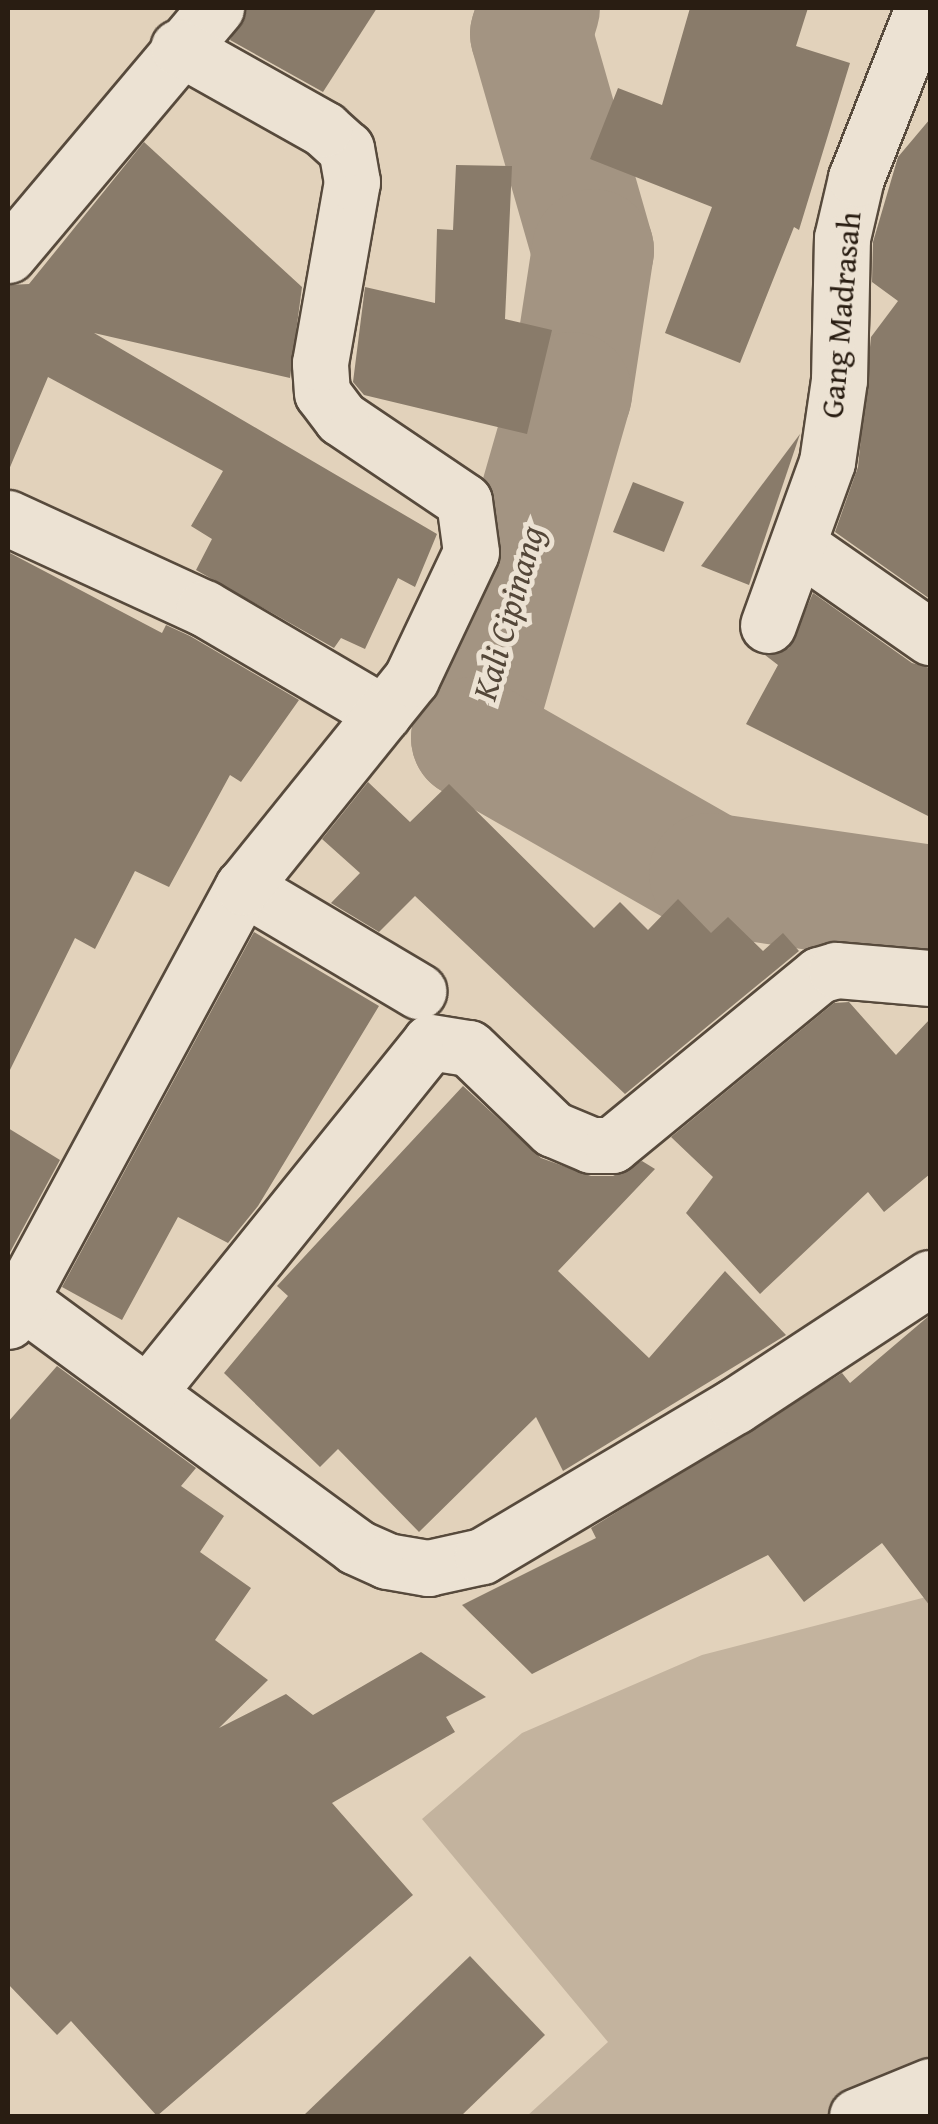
<!DOCTYPE html>
<style>
body{margin:0}
#map{position:relative;width:938px;height:2124px;overflow:hidden;background:#e2d2bb;font-family:"Gentium Book Plus",serif}
div>[style]{position:absolute}
.green>*{inset:0;background:#c3b39e}
.river>*{height:122px;margin:-61px;padding:0 61px;transform-origin:61px;border-radius:61px;background:#a39482}
.building>*{inset:0;background:#897b6a}
.roads{filter:drop-shadow(2px 0 #574a3c) drop-shadow(-2px 0 #574a3c) drop-shadow(0 2px #574a3c) drop-shadow(0 -2px #574a3c)}
.minor>*{height:55px;margin:-27.5px;padding:0 27.5px;transform-origin:27.5px;border-radius:27.5px;background:#ece2d3}
.tertiary>*{height:55px;margin:-27.5px;padding:0 27.5px;transform-origin:27.5px;border-radius:27.5px;background:#ece2d3}
span{translate:-50% -50%;white-space:nowrap;text-align:center;line-height:1.15;-webkit-text-stroke:10px #ece2d3;paint-order:stroke}
.street-label{font-size:32px;color:#291d12}
.water-label{font-size:35px;color:#544739;font-style:italic}
.frame{position:absolute;inset:0;border:10px solid #291d12;pointer-events:none}
</style>
<div id="map">
<div class="green">
<i style="clip-path:polygon(930px 1596px,930px 2116px,527px 2116px,608px 2042px,422px 1819px,522px 1733px,702px 1655px)"></i>
</div>
<div class="river">
<i style="left:539px;top:8px;width:27px;rotate:107deg"></i>
<i style="left:531px;top:34px;width:225px;rotate:74deg"></i>
<i style="left:593px;top:250px;width:145px;rotate:98.7deg"></i>
<i style="left:571px;top:393px;width:359px;rotate:106deg"></i>
<i style="left:472px;top:738px;width:274px;rotate:29.7deg"></i>
<i style="left:710px;top:874px;width:222px;rotate:8.3deg"></i>
</div>
<div class="building">
<i style="clip-path:polygon(246px 8px,377px 8px,323px 92px,230px 40px)"></i>
<i style="clip-path:polygon(690px 8px,808px 8px,796px 46px,850px 63px,799px 230px,794px 227px,740px 363px,665px 333px,712px 207px,590px 159px,618px 88px,662px 105px)"></i>
<i style="clip-path:polygon(930px 119px,930px 599px,835px 532px,858px 467px,871px 337px,898px 301px,872px 282px,873px 242px,898px 157px)"></i>
<i style="clip-path:polygon(144px 142px,302px 287px,290px 378px,94px 333px,437px 534px,415px 587px,398px 578px,365px 649px,341px 638px,334px 648px,196px 570px,212px 539px,191px 526px,223px 471px,48px 377px,8px 472px,8px 285px,29px 284px)"></i>
<i style="clip-path:polygon(456px 165px,512px 166px,505px 319px,552px 330px,527px 434px,364px 395px,353px 382px,365px 287px,435px 303px,437px 229px,453px 230px)"></i>
<i style="clip-path:polygon(800px 434px,749px 585px,701px 566px)"></i>
<i style="clip-path:polygon(633px 482px,684px 502px,664px 552px,613px 532px)"></i>
<i style="clip-path:polygon(8px 552px,162px 633px,166px 625px,190px 636px,299px 700px,241px 782px,230px 775px,169px 887px,135px 871px,95px 949px,75px 938px,8px 1074px)"></i>
<i style="clip-path:polygon(813px 593px,912px 663px,930px 668px,930px 817px,746px 724px,778px 665px,765px 655px,789px 648px)"></i>
<i style="clip-path:polygon(368px 782px,410px 822px,449px 784px,594px 928px,620px 902px,648px 930px,678px 899px,711px 933px,728px 917px,763px 951px,783px 933px,799px 951px,625px 1094px,415px 896px,379px 932px,331px 903px,360px 873px,322px 839px)"></i>
<i style="clip-path:polygon(254px 932px,379px 1006px,258px 1206px,228px 1243px,178px 1217px,122px 1320px,62px 1287px)"></i>
<i style="clip-path:polygon(849px 1002px,896px 1055px,930px 1019px,930px 1174px,884px 1212px,868px 1192px,760px 1294px,686px 1213px,713px 1177px,671px 1137px,834px 1003px)"></i>
<i style="clip-path:polygon(463px 1086px,541px 1158px,591px 1176px,613px 1176px,642px 1161px,655px 1169px,558px 1271px,649px 1358px,725px 1271px,786px 1335px,563px 1471px,536px 1417px,419px 1532px,338px 1449px,320px 1467px,224px 1373px,288px 1296px,277px 1286px)"></i>
<i style="clip-path:polygon(8px 1128px,60px 1160px,8px 1256px)"></i>
<i style="clip-path:polygon(930px 1315px,930px 1606px,882px 1543px,804px 1602px,768px 1555px,532px 1674px,462px 1605px,596px 1538px,591px 1528px,842px 1373px,850px 1383px)"></i>
<i style="clip-path:polygon(57px 1366px,196px 1468px,181px 1486px,224px 1516px,200px 1552px,251px 1588px,215px 1640px,268px 1680px,219px 1728px,286px 1694px,313px 1715px,421px 1652px,486px 1697px,446px 1717px,455px 1732px,332px 1803px,413px 1895px,157px 2116px,71px 2021px,57px 2035px,8px 1984px,8px 1422px)"></i>
<i style="clip-path:polygon(470px 1956px,545px 2035px,461px 2116px,303px 2116px)"></i>
</div>
<div class="roads">
<div class="minor">
<i style="left:8px;top:255px;width:323px;rotate:-49.9deg"></i>
<i style="left:8px;top:518px;width:216px;rotate:24.7deg"></i>
<i style="left:204px;top:608px;width:208px;rotate:30.4deg"></i>
<i style="left:798px;top:545px;width:161px;rotate:34.9deg"></i>
<i style="left:768px;top:625px;width:173px;rotate:-70.1deg"></i>
<i style="left:827px;top:462px;width:83px;rotate:-81.7deg"></i>
<i style="left:839px;top:380px;width:142px;rotate:-88.8deg"></i>
<i style="left:842px;top:238px;width:62px;rotate:-76.9deg"></i>
<i style="left:856px;top:178px;width:183px;rotate:-68.5deg"></i>
<i style="left:243px;top:887px;width:204px;rotate:30.7deg"></i>
<i style="left:23px;top:1302px;width:413px;rotate:36.3deg"></i>
<i style="left:356px;top:1547px;width:34px;rotate:24deg"></i>
<i style="left:387px;top:1561px;width:42px;rotate:9.7deg"></i>
<i style="left:428px;top:1568px;width:55px;rotate:-12.5deg"></i>
<i style="left:482px;top:1556px;width:294px;rotate:-30.7deg"></i>
<i style="left:735px;top:1406px;width:233px;rotate:-33.3deg"></i>
<i style="left:8px;top:1321px;width:494px;rotate:-61.6deg"></i>
<i style="left:243px;top:887px;width:267px;rotate:-51.1deg"></i>
<i style="left:411px;top:679px;width:140px;rotate:-64.7deg"></i>
<i style="left:471px;top:552px;width:51px;rotate:-97.8deg"></i>
<i style="left:464px;top:501px;width:148px;rotate:-146deg"></i>
<i style="left:341px;top:418px;width:31px;rotate:-127deg"></i>
<i style="left:322px;top:393px;width:30px;rotate:-94deg"></i>
<i style="left:320px;top:363px;width:184px;rotate:-80deg"></i>
<i style="left:352px;top:182px;width:34px;rotate:-100deg"></i>
<i style="left:346px;top:149px;width:30px;rotate:-138deg"></i>
<i style="left:324px;top:129px;width:167px;rotate:-150.7deg"></i>
<i style="left:148px;top:1392px;width:449px;rotate:-51.1deg"></i>
<i style="left:430px;top:1042px;width:39px;rotate:9deg"></i>
<i style="left:469px;top:1048px;width:117px;rotate:44deg"></i>
<i style="left:553px;top:1129px;width:41px;rotate:22.8deg"></i>
<i style="left:591px;top:1145px;width:21px"></i>
<i style="left:612px;top:1145px;width:268px;rotate:-39.4deg"></i>
<i style="left:819px;top:975px;width:18px;rotate:-16deg"></i>
<i style="left:836px;top:970px;width:94px;rotate:4.9deg"></i>
</div>
<div class="tertiary">
<i style="left:857px;top:2116px;width:79px;rotate:-22.3deg"></i>
</div>
</div>
<div class="street-label">
<span style="left:841px;top:315px;rotate:-85deg">Gang Madrasah</span>
</div>
<div class="water-label">
<span style="left:508px;top:613px;rotate:-74deg">Kali Cipinang</span>
</div>
<div class="frame"></div>
</div>
